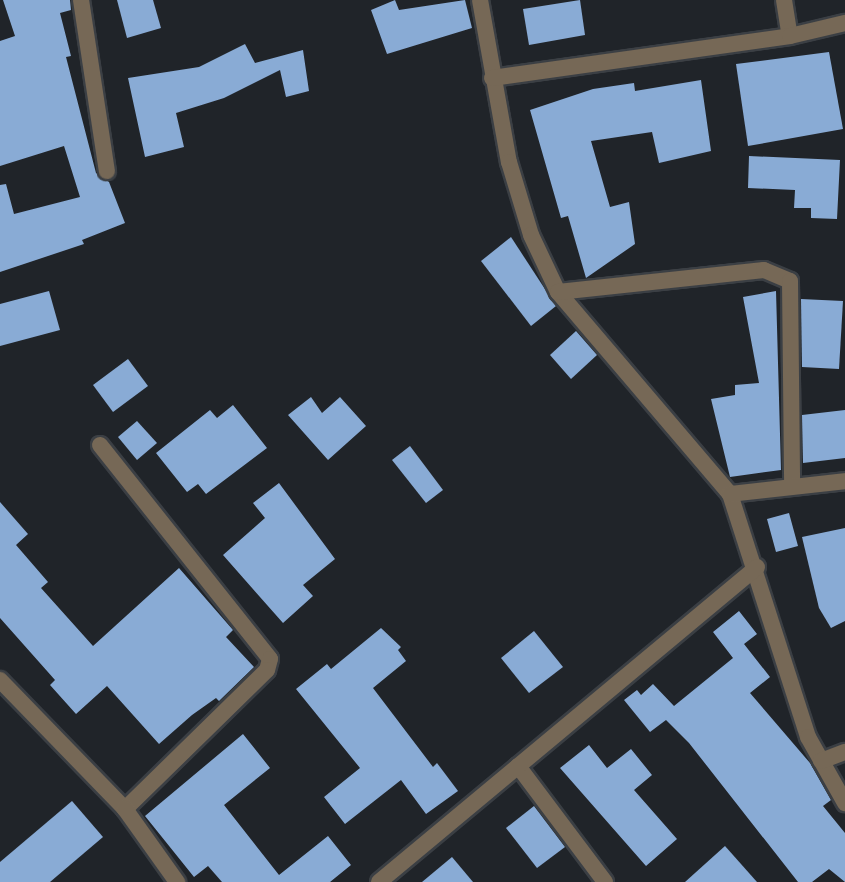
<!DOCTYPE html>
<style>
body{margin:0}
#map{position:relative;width:845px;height:882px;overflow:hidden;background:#202429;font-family:"Golos Text",sans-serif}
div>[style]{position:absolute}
.building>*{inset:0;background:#89abd5}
.roads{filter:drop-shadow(2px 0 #3b3f44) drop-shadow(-2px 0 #3b3f44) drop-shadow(0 2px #3b3f44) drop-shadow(0 -2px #3b3f44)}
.street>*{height:16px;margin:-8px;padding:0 8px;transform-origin:8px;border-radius:8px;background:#766856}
span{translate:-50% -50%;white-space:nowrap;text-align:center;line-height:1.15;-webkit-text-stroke:8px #202429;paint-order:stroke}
</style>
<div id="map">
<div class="building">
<i style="clip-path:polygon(3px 0,70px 0,71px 10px,60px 13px,71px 56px,66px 57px,96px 173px,109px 182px,125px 223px,82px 240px,84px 244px,0 272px,0 185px,6px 184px,14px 214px,80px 197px,64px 146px,0 166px,0 41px,15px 36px)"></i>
<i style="clip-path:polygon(117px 0,153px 0,161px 28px,127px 38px)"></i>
<i style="clip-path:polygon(395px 0,399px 10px,465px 0,472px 28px,387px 54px,371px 10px)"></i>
<i style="clip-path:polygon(580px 0,585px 35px,529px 45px,523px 9px)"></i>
<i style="clip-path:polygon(245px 44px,255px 63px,303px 50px,309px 91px,286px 97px,280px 70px,224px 98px,176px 113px,184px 147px,145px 157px,128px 78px,199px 67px)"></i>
<i style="clip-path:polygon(829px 52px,843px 129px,748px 146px,736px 64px)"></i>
<i style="clip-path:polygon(701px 80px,711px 151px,659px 163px,652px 132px,591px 141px,610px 207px,629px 202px,635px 244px,586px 278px,568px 216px,561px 218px,530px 110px,593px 89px,634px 83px,635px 91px)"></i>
<i style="clip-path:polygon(749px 156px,840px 160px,837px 219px,811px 218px,811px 208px,794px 208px,795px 190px,748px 188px)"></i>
<i style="clip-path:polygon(511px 237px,556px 306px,531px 326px,481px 261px)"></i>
<i style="clip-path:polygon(49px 291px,60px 330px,0 346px,0 304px)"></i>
<i style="clip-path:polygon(776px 291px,781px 470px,730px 477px,711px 399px,735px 395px,735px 385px,759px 383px,743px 297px)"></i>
<i style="clip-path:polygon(801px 299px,843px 301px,839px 369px,802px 367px)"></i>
<i style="clip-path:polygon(576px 331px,597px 355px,571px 379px,550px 355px)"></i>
<i style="clip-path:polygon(128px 359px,148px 386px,113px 412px,93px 385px)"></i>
<i style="clip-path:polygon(311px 397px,322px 413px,340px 397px,366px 426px,328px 460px,288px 415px)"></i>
<i style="clip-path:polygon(233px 405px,267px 448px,206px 494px,198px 484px,187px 492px,156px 453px,210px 410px,217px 418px)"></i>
<i style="clip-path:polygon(845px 410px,845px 458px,803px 463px,802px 415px)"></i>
<i style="clip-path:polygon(137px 421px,157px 443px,137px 460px,118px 437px)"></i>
<i style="clip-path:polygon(410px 446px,443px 490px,426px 503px,392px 460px)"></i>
<i style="clip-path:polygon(279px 483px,335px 559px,303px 585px,313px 596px,283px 623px,223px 555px,265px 518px,253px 503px)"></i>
<i style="clip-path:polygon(0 502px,28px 534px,16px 545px,48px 582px,41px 588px,93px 646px,179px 568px,233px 630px,226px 637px,254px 667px,219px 701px,216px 698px,192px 715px,159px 744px,107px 686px,76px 714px,50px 685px,55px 680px,0 618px)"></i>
<i style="clip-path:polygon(789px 513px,798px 546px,776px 552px,767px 519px)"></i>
<i style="clip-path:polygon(845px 528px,845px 621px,831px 628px,819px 608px,802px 537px)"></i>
<i style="clip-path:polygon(739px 611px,757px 634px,744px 644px,770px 677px,750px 693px,810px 763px,831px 800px,823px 806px,845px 833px,845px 882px,829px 869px,812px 882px,798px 882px,689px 743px,666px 720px,650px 732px,624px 700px,637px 690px,641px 695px,653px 684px,674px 706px,733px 658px,713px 632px)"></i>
<i style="clip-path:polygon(381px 628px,401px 647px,398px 650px,406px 661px,373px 688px,433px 767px,437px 763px,458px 791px,426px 814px,401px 780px,345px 824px,324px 797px,360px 768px,296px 689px,327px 664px,331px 669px)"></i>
<i style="clip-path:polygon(534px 631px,563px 667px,529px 693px,501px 658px)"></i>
<i style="clip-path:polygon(243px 734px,270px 768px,224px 805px,279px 875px,328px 836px,351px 865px,330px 882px,222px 882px,208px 866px,194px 877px,145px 816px)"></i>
<i style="clip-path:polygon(589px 745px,607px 768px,631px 749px,652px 775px,634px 790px,677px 839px,646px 866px,560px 768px)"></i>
<i style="clip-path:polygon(72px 801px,103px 837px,50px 882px,0 882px,0 862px)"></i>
<i style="clip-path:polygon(534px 806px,565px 847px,537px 868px,506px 828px)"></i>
<i style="clip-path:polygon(725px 846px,757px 882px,685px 882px)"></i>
<i style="clip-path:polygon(452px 857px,473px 882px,422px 882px)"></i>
</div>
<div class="roads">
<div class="street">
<i style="left:81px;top:0;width:173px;rotate:81.4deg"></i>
<i style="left:480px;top:0;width:165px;rotate:79.9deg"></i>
<i style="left:509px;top:162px;width:76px;rotate:73.2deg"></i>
<i style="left:531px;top:235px;width:63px;rotate:64.7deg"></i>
<i style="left:558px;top:292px;width:265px;rotate:49.6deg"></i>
<i style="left:730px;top:494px;width:255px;rotate:72.2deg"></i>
<i style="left:808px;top:737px;width:76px;rotate:60.7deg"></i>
<i style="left:784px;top:0;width:36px;rotate:81deg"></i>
<i style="left:492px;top:78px;width:301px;rotate:-8deg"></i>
<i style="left:790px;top:36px;width:57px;rotate:-13.3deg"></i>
<i style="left:558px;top:292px;width:207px;rotate:-6.1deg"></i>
<i style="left:764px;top:270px;width:28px;rotate:23deg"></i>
<i style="left:790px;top:281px;width:204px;rotate:89.4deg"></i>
<i style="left:100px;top:445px;width:273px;rotate:51.5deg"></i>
<i style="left:270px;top:659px;width:11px;rotate:105deg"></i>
<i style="left:267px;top:670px;width:199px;rotate:135.6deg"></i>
<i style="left:730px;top:494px;width:116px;rotate:-6.4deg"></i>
<i style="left:0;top:680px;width:180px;rotate:45.9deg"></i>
<i style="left:125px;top:809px;width:90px;rotate:54.5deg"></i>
<i style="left:821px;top:761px;width:26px;rotate:-21deg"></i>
<i style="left:518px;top:766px;width:145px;rotate:53.1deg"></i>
<i style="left:379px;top:882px;width:492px;rotate:-39.8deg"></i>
</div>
</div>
</div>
